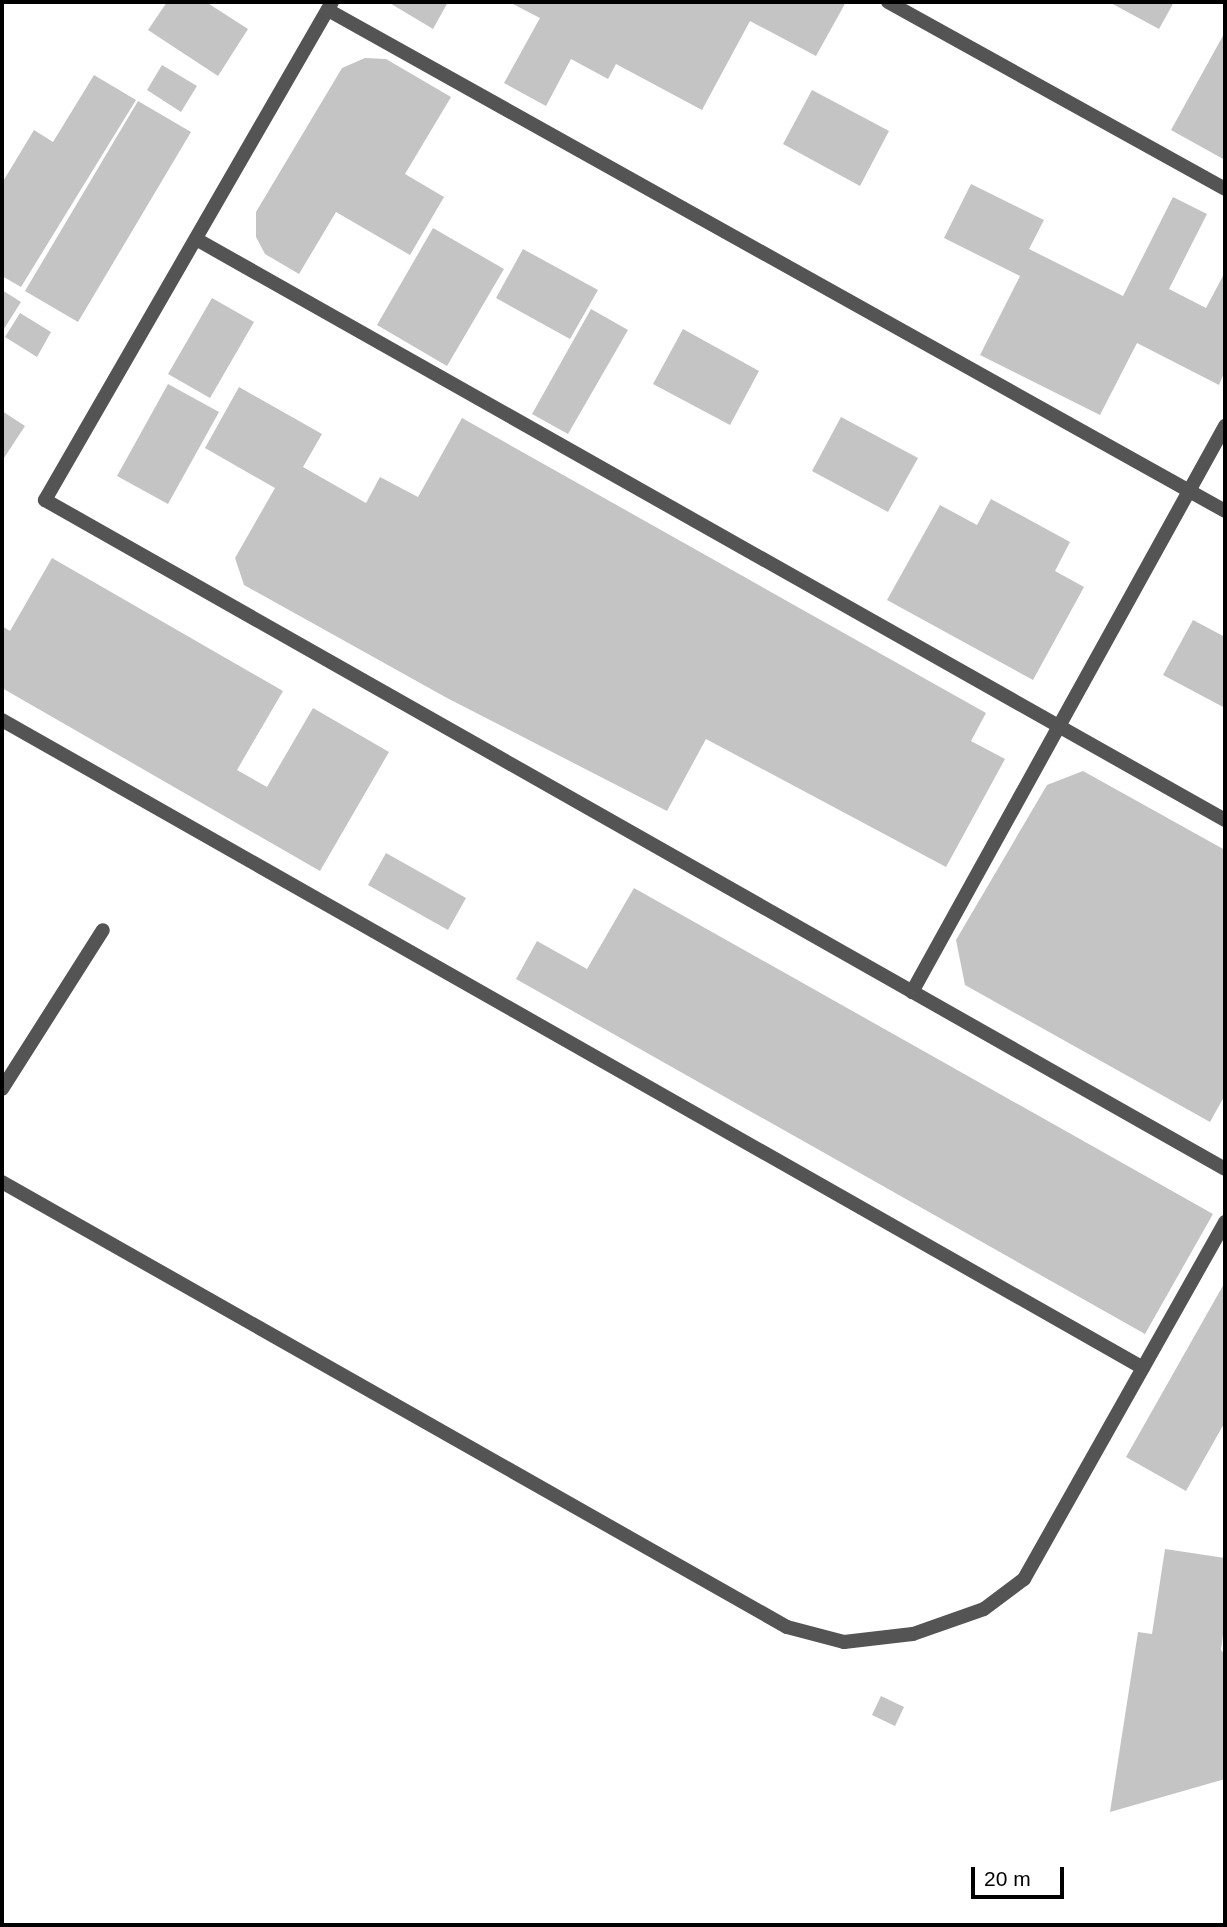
<!DOCTYPE html>
<style>
body{margin:0}
#map{position:relative;width:1227px;height:1927px;overflow:hidden;background:#fff;font-family:Helvetica,sans-serif}
div>[style]{position:absolute}
.building>*{inset:0;background:#c4c4c4}
.lane>*{height:14px;margin:-7px;padding:0 7px;transform-origin:7px;border-radius:7px;background:#545454}
.street>*{height:14px;margin:-7px;padding:0 7px;transform-origin:7px;border-radius:7px;background:#545454}
span{translate:-50% -50%;white-space:nowrap;text-align:center;line-height:1.15;-webkit-text-stroke:5px #fff;paint-order:stroke}
.frame{position:absolute;inset:0;border:4px solid #000;pointer-events:none}
.scale{position:absolute;left:971px;top:1867px;width:93px;height:32px;box-sizing:border-box;border:4px solid #000;border-top:0;padding-left:9px;font-size:21px;line-height:24px;white-space:nowrap;color:#000;-webkit-text-stroke:5px #fff;paint-order:stroke}
</style>
<div id="map">
<div class="building">
<i style="clip-path:polygon(167px 2px,206px 2px,248px 29px,218px 76px,148px 30px)"></i>
<i style="clip-path:polygon(388px 2px,448px 2px,433px 29px)"></i>
<i style="clip-path:polygon(509px 2px,846px 2px,816px 56px,750px 21px,702px 110px,616px 64px,608px 79px,571px 59px,546px 106px,504px 83px,540px 18px)"></i>
<i style="clip-path:polygon(1109px 2px,1174px 2px,1159px 29px)"></i>
<i style="clip-path:polygon(1225px 32px,1225px 160px,1171px 130px)"></i>
<i style="clip-path:polygon(365px 58px,386px 59px,451px 97px,405px 174px,444px 197px,410px 255px,336px 212px,299px 274px,265px 254px,256px 237px,256px 212px,342px 68px)"></i>
<i style="clip-path:polygon(162px 65px,197px 86px,181px 112px,147px 90px)"></i>
<i style="clip-path:polygon(94px 75px,136px 100px,21px 287px,2px 276px,2px 183px,34px 130px,53px 142px)"></i>
<i style="clip-path:polygon(812px 90px,889px 131px,860px 186px,783px 144px)"></i>
<i style="clip-path:polygon(138px 101px,191px 132px,78px 322px,25px 291px)"></i>
<i style="clip-path:polygon(971px 184px,1044px 220px,1029px 249px,1123px 296px,1173px 197px,1207px 214px,1169px 289px,1206px 308px,1225px 272px,1225px 371px,1219px 385px,1137px 343px,1100px 415px,980px 355px,1020px 276px,944px 238px)"></i>
<i style="clip-path:polygon(433px 228px,504px 269px,447px 366px,377px 325px)"></i>
<i style="clip-path:polygon(523px 249px,598px 290px,570px 339px,496px 298px)"></i>
<i style="clip-path:polygon(2px 290px,21px 302px,2px 332px)"></i>
<i style="clip-path:polygon(212px 298px,254px 322px,210px 398px,168px 374px)"></i>
<i style="clip-path:polygon(591px 309px,628px 330px,568px 434px,532px 414px)"></i>
<i style="clip-path:polygon(20px 313px,51px 332px,37px 357px,5px 337px)"></i>
<i style="clip-path:polygon(683px 329px,759px 371px,730px 425px,653px 384px)"></i>
<i style="clip-path:polygon(168px 384px,219px 412px,168px 504px,117px 476px)"></i>
<i style="clip-path:polygon(239px 387px,322px 434px,303px 467px,366px 503px,380px 477px,418px 497px,462px 418px,986px 713px,971px 741px,1005px 759px,946px 867px,706px 739px,667px 811px,447px 698px,244px 585px,235px 558px,275px 488px,205px 448px)"></i>
<i style="clip-path:polygon(2px 411px,25px 426px,2px 461px)"></i>
<i style="clip-path:polygon(841px 417px,918px 458px,888px 512px,812px 471px)"></i>
<i style="clip-path:polygon(991px 499px,1070px 542px,1055px 571px,1084px 587px,1033px 680px,887px 600px,940px 505px,977px 525px)"></i>
<i style="clip-path:polygon(52px 558px,283px 691px,237px 770px,267px 787px,313px 708px,389px 752px,320px 871px,2px 688px,2px 626px,10px 631px)"></i>
<i style="clip-path:polygon(1193px 620px,1225px 637px,1225px 708px,1163px 675px)"></i>
<i style="clip-path:polygon(1083px 771px,1225px 850px,1225px 1095px,1210px 1122px,965px 985px,956px 940px,1047px 785px)"></i>
<i style="clip-path:polygon(386px 853px,466px 898px,448px 930px,368px 885px)"></i>
<i style="clip-path:polygon(634px 888px,1213px 1214px,1145px 1334px,516px 979px,537px 941px,587px 969px)"></i>
<i style="clip-path:polygon(1225px 1282px,1225px 1422px,1186px 1491px,1126px 1457px)"></i>
<i style="clip-path:polygon(1165px 1549px,1225px 1558px,1225px 1619px,1221px 1650px,1225px 1655px,1225px 1779px,1110px 1812px,1138px 1632px,1152px 1634px)"></i>
<i style="clip-path:polygon(881px 1696px,904px 1707px,895px 1726px,872px 1715px)"></i>
</div>
<div class="lane">
<i style="left:2px;top:720px;width:1312px;rotate:29.59deg"></i>
</div>
<div class="street">
<i style="left:332px;top:2px;width:575px;rotate:119.96deg"></i>
<i style="left:45px;top:500px;width:1356px;rotate:29.55deg"></i>
<i style="left:888px;top:2px;width:385px;rotate:29deg"></i>
<i style="left:328px;top:10px;width:1027px;rotate:29.18deg"></i>
<i style="left:196px;top:239px;width:1182px;rotate:29.45deg"></i>
<i style="left:912px;top:992px;width:647px;rotate:-61.06deg"></i>
<i style="left:2px;top:1089px;width:188px;rotate:-57.6deg"></i>
<i style="left:2px;top:1182px;width:902px;rotate:29.55deg"></i>
<i style="left:787px;top:1627px;width:59px;rotate:14.7deg"></i>
<i style="left:844px;top:1642px;width:69px;rotate:-6.6deg"></i>
<i style="left:913px;top:1634px;width:75px;rotate:-19.4deg"></i>
<i style="left:984px;top:1609px;width:50px;rotate:-36.9deg"></i>
<i style="left:1024px;top:1579px;width:410px;rotate:-60.6deg"></i>
</div>
<div class="frame"></div>
<div class="scale">20 m</div>
</div>
